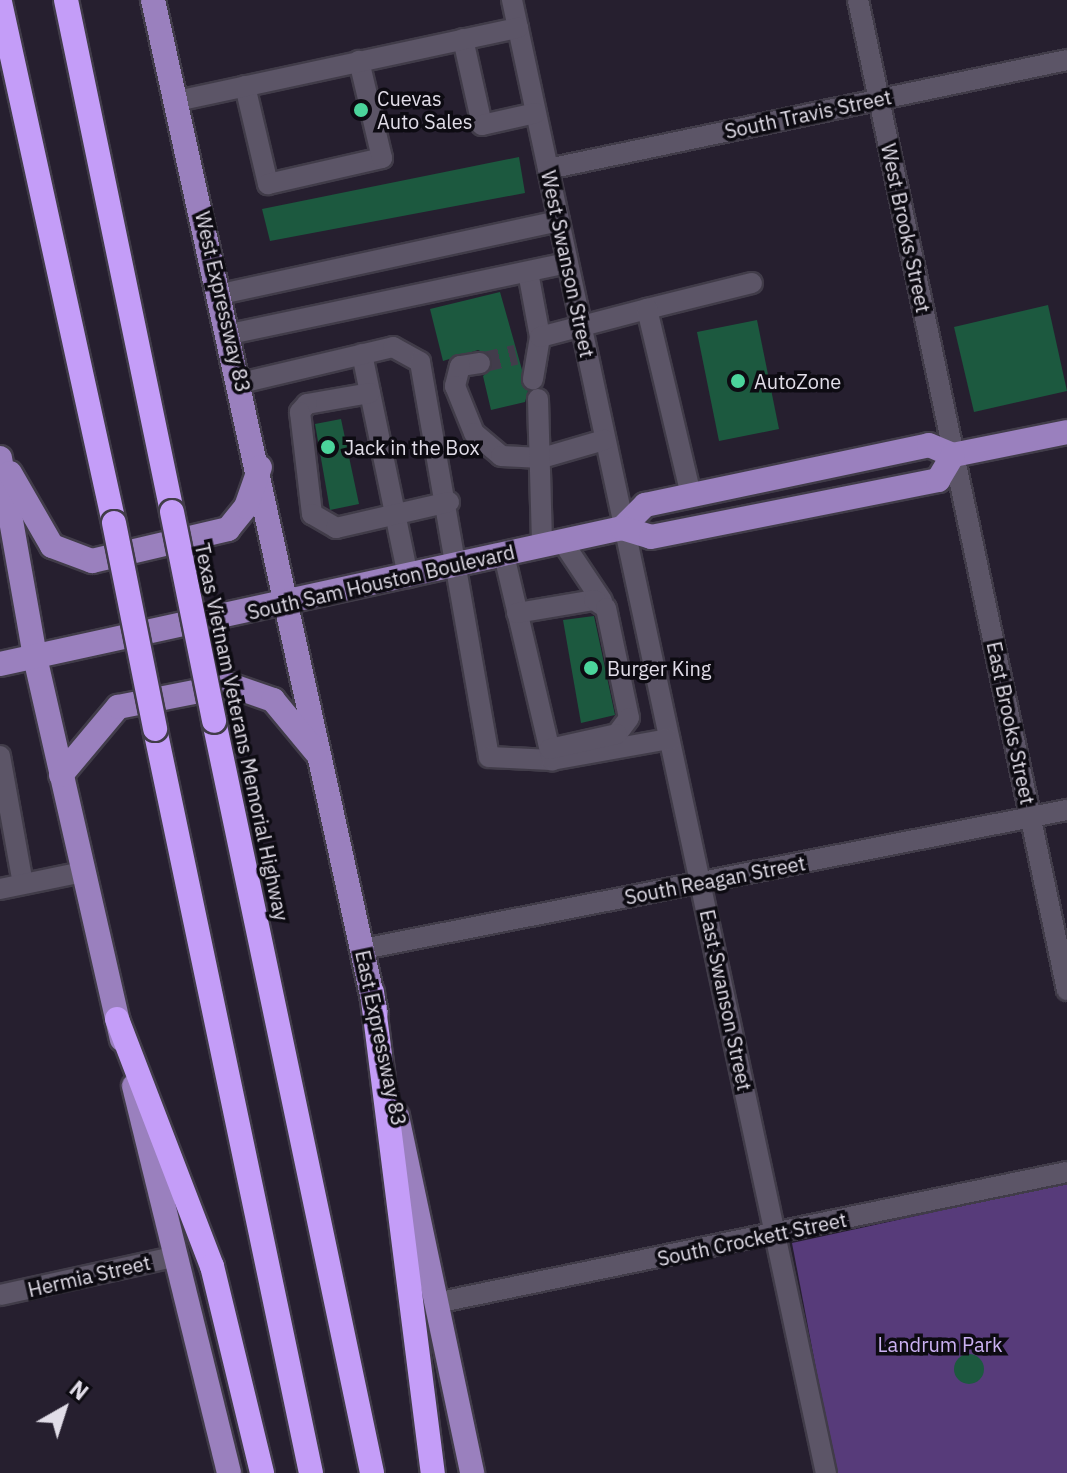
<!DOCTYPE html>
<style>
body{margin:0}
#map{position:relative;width:1067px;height:1473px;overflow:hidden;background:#261f2f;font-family:"IBM Plex Sans",sans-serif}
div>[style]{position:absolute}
.green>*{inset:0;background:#573b7a}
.building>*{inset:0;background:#1c593f}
.round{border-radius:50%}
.minor-tunnel>*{height:20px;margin-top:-10px;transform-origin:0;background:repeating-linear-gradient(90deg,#423c4b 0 20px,transparent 0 30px)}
.roads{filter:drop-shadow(2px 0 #413c49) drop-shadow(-2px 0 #413c49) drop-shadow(0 2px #413c49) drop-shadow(0 -2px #413c49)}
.minor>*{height:20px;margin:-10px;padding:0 10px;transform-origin:10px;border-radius:10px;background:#5c5567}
.major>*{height:24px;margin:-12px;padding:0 12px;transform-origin:12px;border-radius:12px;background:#9a80be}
.highway>*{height:24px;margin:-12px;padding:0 12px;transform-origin:12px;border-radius:12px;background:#c49df8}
.bridges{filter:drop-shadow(2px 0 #413c49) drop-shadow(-2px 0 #413c49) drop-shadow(0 2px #413c49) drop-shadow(0 -2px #413c49)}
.highway-bridge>*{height:24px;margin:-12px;padding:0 12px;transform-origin:12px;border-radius:12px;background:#c49df8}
.dots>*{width:22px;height:22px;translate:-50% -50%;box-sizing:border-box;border:4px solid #0d0b12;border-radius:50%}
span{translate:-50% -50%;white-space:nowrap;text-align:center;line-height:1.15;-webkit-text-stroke:7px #0d0b12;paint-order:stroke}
.poi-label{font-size:20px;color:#e1dde8}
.left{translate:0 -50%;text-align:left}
.street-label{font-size:20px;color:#e1dde8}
.park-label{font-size:20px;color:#cbb1f2}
.north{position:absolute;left:24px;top:1369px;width:80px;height:80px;-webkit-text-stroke:6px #0d0b12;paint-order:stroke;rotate:39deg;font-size:22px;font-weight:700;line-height:32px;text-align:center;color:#e1dde8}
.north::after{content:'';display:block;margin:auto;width:28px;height:36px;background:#e1dde8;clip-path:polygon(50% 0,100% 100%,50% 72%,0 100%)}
</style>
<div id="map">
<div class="green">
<i style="clip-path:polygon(1067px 1183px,1067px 1473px,836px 1473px,792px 1243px)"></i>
</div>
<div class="building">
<i style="clip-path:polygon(519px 157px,525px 193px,270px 241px,262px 209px)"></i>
<i style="clip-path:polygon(500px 292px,528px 391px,525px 402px,491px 410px,483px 376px,492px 368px,491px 356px,478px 350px,443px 361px,430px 309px)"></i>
<i style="clip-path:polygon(1048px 305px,1067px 391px,974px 412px,954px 327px)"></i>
<i style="clip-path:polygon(757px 320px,779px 429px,719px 441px,697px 332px)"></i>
<i style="clip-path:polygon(341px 419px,359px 504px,330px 510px,315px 424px)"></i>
<i style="clip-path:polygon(594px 616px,615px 715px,581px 723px,563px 620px)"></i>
<i class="round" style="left:954px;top:1354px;width:30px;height:30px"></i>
</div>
<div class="minor-tunnel">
<i style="left:480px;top:363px;width:37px;rotate:-13deg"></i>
</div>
<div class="roads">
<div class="minor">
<i style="left:512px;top:0;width:1506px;rotate:77.97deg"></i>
<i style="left:858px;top:0;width:1012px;rotate:78.08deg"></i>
<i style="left:463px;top:39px;width:88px;rotate:77.5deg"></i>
<i style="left:482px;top:125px;width:55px;rotate:-12.5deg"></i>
<i style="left:245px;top:86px;width:101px;rotate:76.8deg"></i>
<i style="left:268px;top:184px;width:117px;rotate:-12.8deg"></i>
<i style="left:382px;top:158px;width:100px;rotate:-103.3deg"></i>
<i style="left:177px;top:101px;width:349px;rotate:-12.1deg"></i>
<i style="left:548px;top:169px;width:530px;rotate:-11.86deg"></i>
<i style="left:528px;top:272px;width:66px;rotate:79.5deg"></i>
<i style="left:540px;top:337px;width:43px;rotate:99.5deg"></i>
<i style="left:221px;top:294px;width:346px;rotate:-12.2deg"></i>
<i style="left:647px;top:309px;width:108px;rotate:-13.9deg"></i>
<i style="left:230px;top:334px;width:345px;rotate:-11.9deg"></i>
<i style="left:540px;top:337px;width:111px;rotate:-14.7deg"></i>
<i style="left:647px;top:309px;width:191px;rotate:76.7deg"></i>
<i style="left:362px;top:354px;width:228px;rotate:78.3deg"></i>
<i style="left:480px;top:363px;width:20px;rotate:171deg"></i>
<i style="left:460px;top:366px;width:21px;rotate:104deg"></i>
<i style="left:455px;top:386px;width:51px;rotate:68deg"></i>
<i style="left:474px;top:433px;width:35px;rotate:40deg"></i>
<i style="left:501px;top:456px;width:41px;rotate:2.8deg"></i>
<i style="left:542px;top:458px;width:65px;rotate:-16.2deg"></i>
<i style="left:241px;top:383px;width:156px;rotate:-13.3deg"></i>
<i style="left:393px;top:347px;width:31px;rotate:29deg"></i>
<i style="left:420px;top:362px;width:401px;rotate:80.1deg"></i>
<i style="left:489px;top:757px;width:63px;rotate:2.7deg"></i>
<i style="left:370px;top:393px;width:64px;rotate:170.1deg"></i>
<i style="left:307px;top:404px;width:11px;rotate:131deg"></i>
<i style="left:300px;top:412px;width:103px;rotate:83.3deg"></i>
<i style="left:312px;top:514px;width:28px;rotate:30deg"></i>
<i style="left:336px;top:528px;width:116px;rotate:-13deg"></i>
<i style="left:538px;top:399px;width:147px;rotate:88.4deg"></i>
<i style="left:562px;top:541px;width:72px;rotate:56.3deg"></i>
<i style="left:504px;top:555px;width:211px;rotate:76.8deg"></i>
<i style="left:552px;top:760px;width:119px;rotate:-10.2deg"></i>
<i style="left:517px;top:613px;width:78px;rotate:-9.6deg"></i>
<i style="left:594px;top:600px;width:14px;rotate:34deg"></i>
<i style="left:606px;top:608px;width:112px;rotate:78.2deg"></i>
<i style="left:629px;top:718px;width:20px;rotate:127deg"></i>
<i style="left:617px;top:734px;width:69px;rotate:167.4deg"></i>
<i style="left:0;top:756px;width:130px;rotate:79.8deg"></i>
<i style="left:0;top:889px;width:85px;rotate:-11.6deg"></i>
<i style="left:363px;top:949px;width:718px;rotate:-11.17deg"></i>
<i style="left:0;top:1295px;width:181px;rotate:-12.4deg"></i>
<i style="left:436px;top:1303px;width:644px;rotate:-11.73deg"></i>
</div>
<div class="major">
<i style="left:153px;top:0;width:1037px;rotate:77.59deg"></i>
<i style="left:0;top:458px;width:202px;rotate:80deg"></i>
<i style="left:35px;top:657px;width:392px;rotate:77.2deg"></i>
<i style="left:10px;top:473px;width:84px;rotate:60.1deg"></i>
<i style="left:52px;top:546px;width:43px;rotate:20.6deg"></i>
<i style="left:92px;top:561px;width:140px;rotate:-13.2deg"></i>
<i style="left:228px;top:529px;width:28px;rotate:-51deg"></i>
<i style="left:246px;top:507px;width:42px;rotate:-70.7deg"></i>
<i style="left:622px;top:528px;width:33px;rotate:-45deg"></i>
<i style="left:645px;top:505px;width:290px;rotate:-11.9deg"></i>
<i style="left:929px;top:445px;width:26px;rotate:23deg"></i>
<i style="left:953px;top:455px;width:116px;rotate:-11.4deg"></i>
<i style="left:0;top:664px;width:637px;rotate:-12.33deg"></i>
<i style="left:622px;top:528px;width:30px;rotate:17deg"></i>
<i style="left:651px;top:537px;width:293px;rotate:-11.2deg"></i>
<i style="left:938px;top:480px;width:29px;rotate:-59deg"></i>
<i style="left:61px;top:775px;width:89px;rotate:-50deg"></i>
<i style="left:118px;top:707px;width:114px;rotate:-11.1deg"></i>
<i style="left:230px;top:685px;width:46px;rotate:19.2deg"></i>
<i style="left:273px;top:700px;width:67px;rotate:50.4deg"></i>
<i style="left:134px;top:1086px;width:398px;rotate:76.2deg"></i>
<i style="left:397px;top:1116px;width:365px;rotate:78.1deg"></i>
</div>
<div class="highway">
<i style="left:66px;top:0;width:523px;rotate:78.3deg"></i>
<i style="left:0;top:2px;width:533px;rotate:77.66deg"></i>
<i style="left:214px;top:721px;width:768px;rotate:78.13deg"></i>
<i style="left:155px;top:729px;width:760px;rotate:78.16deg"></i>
<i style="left:372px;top:992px;width:485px;rotate:82.8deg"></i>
<i style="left:117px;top:1019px;width:265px;rotate:69deg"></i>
<i style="left:212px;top:1266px;width:213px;rotate:76.4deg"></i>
</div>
</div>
<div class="bridges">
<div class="highway-bridge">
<i style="left:172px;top:512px;width:213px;rotate:78.6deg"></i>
<i style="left:114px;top:523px;width:210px;rotate:78.7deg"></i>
</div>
</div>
<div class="dots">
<i style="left:361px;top:110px;background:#4bd49b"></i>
<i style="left:738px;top:381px;background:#4bd49b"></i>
<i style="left:328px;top:447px;background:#4bd49b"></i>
<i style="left:591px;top:668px;background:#4bd49b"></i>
</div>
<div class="poi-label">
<span class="left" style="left:377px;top:110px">Cuevas<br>Auto Sales</span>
<span class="left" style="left:754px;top:381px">AutoZone</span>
<span class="left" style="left:344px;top:447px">Jack in the Box</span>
<span class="left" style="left:607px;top:668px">Burger King</span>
</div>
<div class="street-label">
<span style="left:808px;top:114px;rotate:-12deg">South Travis Street</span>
<span style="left:906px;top:228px;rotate:78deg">West Brooks Street</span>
<span style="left:568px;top:264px;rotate:78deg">West Swanson Street</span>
<span style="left:223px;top:302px;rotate:77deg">West Expressway 83</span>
<span style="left:381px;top:582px;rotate:-13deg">South Sam Houston Boulevard</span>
<span style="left:1011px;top:723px;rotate:78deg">East Brooks Street</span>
<span style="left:242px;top:732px;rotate:78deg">Texas Vietnam Veterans Memorial Highway</span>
<span style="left:715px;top:880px;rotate:-11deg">South Reagan Street</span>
<span style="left:726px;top:1000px;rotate:78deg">East Swanson Street</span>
<span style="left:381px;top:1038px;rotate:78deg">East Expressway 83</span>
<span style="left:752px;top:1239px;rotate:-12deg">South Crockett Street</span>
<span style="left:89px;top:1276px;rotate:-13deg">Hermia Street</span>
</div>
<div class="park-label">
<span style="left:940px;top:1344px">Landrum Park</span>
</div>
<div class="north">N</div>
</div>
